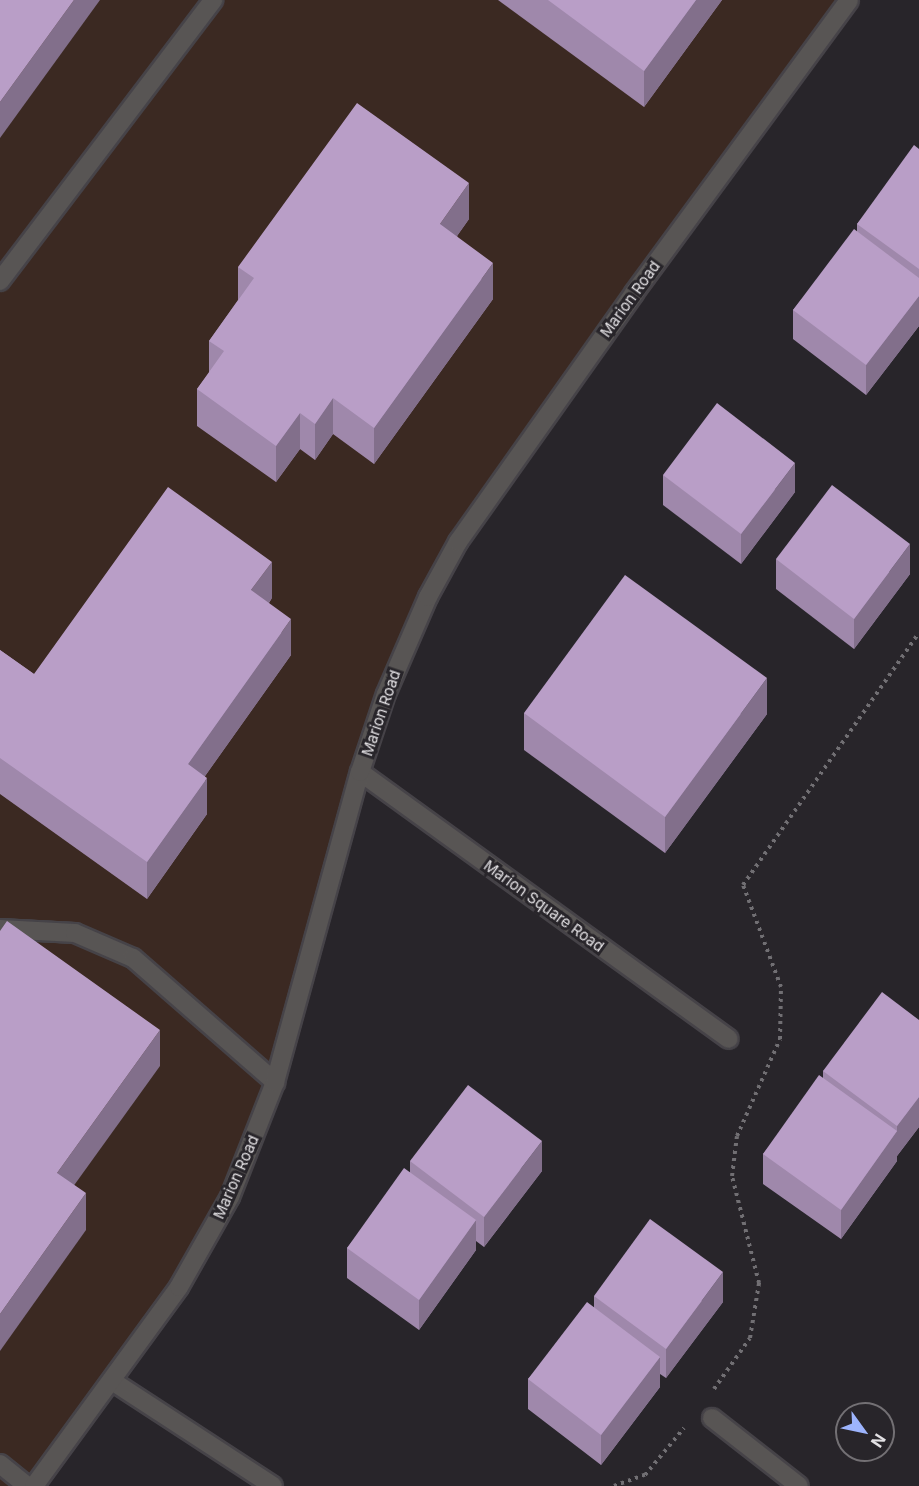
<!DOCTYPE html>
<style>
body{margin:0}
#map{position:relative;width:919px;height:1486px;overflow:hidden;background:#28252a;font-family:Inter,sans-serif}
div>[style]{position:absolute}
.industrial>*{inset:0;background:#3b2922}
.path>*{height:4px;margin-top:-2px;transform-origin:0;background:repeating-linear-gradient(90deg,#716f73 0 3px,transparent 0 7.5px)}
.roads{filter:drop-shadow(2px 0 #464348) drop-shadow(-2px 0 #464348) drop-shadow(0 2px #464348) drop-shadow(0 -2px #464348)}
.lane>*{height:18px;margin:-9px;padding:0 9px;transform-origin:9px;border-radius:9px;background:#585554}
.street>*{height:18px;margin:-9px;padding:0 9px;transform-origin:9px;border-radius:9px;background:#585554}
.wall>*{inset:0;background:#9f88ab}
.shaded-wall>*{inset:0;background:#826f8b}
.building>*{inset:0;background:#b99ec7}
span{translate:-50% -50%;white-space:nowrap;text-align:center;line-height:1.15;-webkit-text-stroke:6px #28252a;paint-order:stroke}
.street-label{font-size:15px;color:#e3e1e4}
.north{position:absolute;left:835px;top:1402px;width:60px;height:60px;box-sizing:border-box;background:#28252a;border:2px solid #737074;border-radius:50%;rotate:123deg;font-size:16px;font-weight:700;line-height:24px;text-align:center;color:#e3e1e4}
.north::after{content:'';display:block;margin:auto;width:21px;height:27px;background:#9db4fd;clip-path:polygon(50% 0,100% 100%,50% 72%,0 100%)}
</style>
<div id="map">
<div class="industrial">
<i style="clip-path:polygon(0 0,860px 0,472px 537px,401px 661px,268px 1095px,213px 1243px,37px 1486px,0 1486px)"></i>
</div>
<div class="path">
<i style="left:714px;top:1389px;width:62px;rotate:-54.8deg"></i>
<i style="left:750px;top:1338px;width:56px;rotate:-80.7deg"></i>
<i style="left:759px;top:1283px;width:110px;rotate:-104.2deg"></i>
<i style="left:732px;top:1176px;width:40px;rotate:-82.9deg"></i>
<i style="left:737px;top:1136px;width:106px;rotate:-66.1deg"></i>
<i style="left:780px;top:1039px;width:52px;rotate:-88.9deg"></i>
<i style="left:781px;top:987px;width:109px;rotate:-110.4deg"></i>
<i style="left:743px;top:885px;width:307px;rotate:-55.1deg"></i>
<i style="left:614px;top:1486px;width:33px;rotate:-20deg"></i>
<i style="left:645px;top:1475px;width:61px;rotate:-50.3deg"></i>
</div>
<div class="roads">
<div class="lane">
<i style="left:360px;top:772px;width:455px;rotate:35.9deg"></i>
<i style="left:0;top:929px;width:75px;rotate:3.1deg"></i>
<i style="left:75px;top:933px;width:63px;rotate:23.3deg"></i>
<i style="left:133px;top:958px;width:189px;rotate:41.1deg"></i>
<i style="left:112px;top:1381px;width:192px;rotate:33.1deg"></i>
<i style="left:712px;top:1418px;width:110px;rotate:38deg"></i>
<i style="left:0;top:1464px;width:35px;rotate:39deg"></i>
</div>
<div class="street">
<i style="left:0;top:281px;width:353px;rotate:-52.8deg"></i>
<i style="left:34px;top:1486px;width:246px;rotate:-53.9deg"></i>
<i style="left:179px;top:1287px;width:103px;rotate:-60.5deg"></i>
<i style="left:230px;top:1197px;width:123px;rotate:-68.6deg"></i>
<i style="left:275px;top:1082px;width:321px;rotate:-74.7deg"></i>
<i style="left:360px;top:772px;width:82px;rotate:-71.6deg"></i>
<i style="left:386px;top:694px;width:106px;rotate:-66.6deg"></i>
<i style="left:428px;top:597px;width:63px;rotate:-61.4deg"></i>
<i style="left:458px;top:542px;width:305px;rotate:-54.7deg"></i>
<i style="left:634px;top:293px;width:363px;rotate:-53.7deg"></i>
</div>
</div>
<div class="wall">
<i style="clip-path:polygon(498px 0,722px 0,644px 107px)"></i>
<i style="clip-path:polygon(919px 149px,919px 326px,866px 395px,793px 339px,793px 310px,857px 231px,857px 224px)"></i>
<i style="clip-path:polygon(469px 219px,457px 236px,493px 299px,374px 464px,333px 434px,315px 460px,300px 449px,276px 482px,197px 426px,197px 389px,209px 373px,209px 341px,238px 300px,238px 267px)"></i>
<i style="clip-path:polygon(663px 475px,795px 492px,741px 564px,663px 505px)"></i>
<i style="clip-path:polygon(776px 559px,910px 574px,854px 649px,776px 589px)"></i>
<i style="clip-path:polygon(272px 598px,269px 603px,291px 655px,205px 776px,207px 814px,147px 899px,0 794px,0 650px,34px 674px)"></i>
<i style="clip-path:polygon(524px 713px,767px 714px,665px 853px,524px 750px)"></i>
<i style="clip-path:polygon(919px 1020px,919px 1127px,897px 1156px,897px 1161px,841px 1239px,763px 1184px,763px 1154px,823px 1078px,823px 1071px)"></i>
<i style="clip-path:polygon(410px 1161px,542px 1171px,484px 1247px,476px 1241px,476px 1250px,419px 1330px,347px 1278px,347px 1248px,410px 1172px)"></i>
<i style="clip-path:polygon(594px 1296px,723px 1302px,666px 1378px,660px 1374px,660px 1387px,601px 1465px,528px 1409px,528px 1379px,594px 1307px)"></i>
</div>
<div class="shaded-wall">
<i style="clip-path:polygon(74px 0,100px 0,0 138px,0 102px)"></i>
<i style="clip-path:polygon(696px 0,722px 0,644px 107px,644px 71px)"></i>
<i style="clip-path:polygon(469px 183px,469px 219px,440px 260px,440px 224px)"></i>
<i style="clip-path:polygon(493px 263px,493px 299px,374px 464px,374px 428px)"></i>
<i style="clip-path:polygon(919px 296px,919px 326px,866px 395px,866px 365px)"></i>
<i style="clip-path:polygon(333px 398px,333px 434px,315px 460px,315px 424px)"></i>
<i style="clip-path:polygon(300px 413px,300px 449px,276px 482px,276px 446px)"></i>
<i style="clip-path:polygon(795px 463px,795px 492px,741px 564px,741px 534px)"></i>
<i style="clip-path:polygon(910px 544px,910px 574px,854px 649px,854px 619px)"></i>
<i style="clip-path:polygon(272px 562px,272px 598px,251px 627px,251px 590px)"></i>
<i style="clip-path:polygon(291px 619px,291px 655px,188px 800px,188px 764px)"></i>
<i style="clip-path:polygon(767px 678px,767px 714px,665px 853px,665px 817px)"></i>
<i style="clip-path:polygon(207px 778px,207px 814px,147px 899px,147px 862px)"></i>
<i style="clip-path:polygon(160px 1030px,160px 1066px,57px 1209px,57px 1173px)"></i>
<i style="clip-path:polygon(919px 1097px,919px 1127px,897px 1156px,897px 1126px)"></i>
<i style="clip-path:polygon(897px 1131px,897px 1161px,841px 1239px,841px 1210px)"></i>
<i style="clip-path:polygon(542px 1141px,542px 1171px,484px 1247px,484px 1217px)"></i>
<i style="clip-path:polygon(86px 1193px,86px 1230px,0 1351px,0 1314px)"></i>
<i style="clip-path:polygon(476px 1220px,476px 1250px,419px 1330px,419px 1300px)"></i>
<i style="clip-path:polygon(723px 1272px,723px 1302px,666px 1378px,666px 1349px)"></i>
<i style="clip-path:polygon(660px 1357px,660px 1387px,601px 1465px,601px 1435px)"></i>
</div>
<div class="building">
<i style="clip-path:polygon(0 0,74px 0,0 102px)"></i>
<i style="clip-path:polygon(548px 0,696px 0,644px 71px)"></i>
<i style="clip-path:polygon(357px 103px,469px 183px,440px 224px,493px 263px,374px 428px,333px 398px,315px 424px,300px 413px,276px 446px,197px 389px,224px 351px,209px 341px,254px 278px,238px 267px)"></i>
<i style="clip-path:polygon(914px 145px,919px 149px,919px 269px,857px 224px)"></i>
<i style="clip-path:polygon(854px 229px,919px 278px,919px 296px,866px 365px,793px 310px)"></i>
<i style="clip-path:polygon(717px 403px,795px 463px,741px 534px,663px 475px)"></i>
<i style="clip-path:polygon(832px 485px,910px 544px,854px 619px,776px 559px)"></i>
<i style="clip-path:polygon(168px 487px,272px 562px,251px 590px,291px 619px,188px 764px,207px 778px,147px 862px,0 758px,0 650px,34px 674px)"></i>
<i style="clip-path:polygon(625px 575px,767px 678px,665px 817px,524px 713px)"></i>
<i style="clip-path:polygon(7px 921px,160px 1030px,57px 1173px,86px 1193px,0 1314px,0 931px)"></i>
<i style="clip-path:polygon(882px 992px,919px 1020px,919px 1097px,897px 1126px,823px 1071px)"></i>
<i style="clip-path:polygon(819px 1075px,897px 1131px,841px 1210px,763px 1154px)"></i>
<i style="clip-path:polygon(468px 1085px,542px 1141px,484px 1217px,410px 1161px)"></i>
<i style="clip-path:polygon(404px 1168px,476px 1220px,419px 1300px,347px 1248px)"></i>
<i style="clip-path:polygon(650px 1219px,723px 1272px,666px 1349px,594px 1296px)"></i>
<i style="clip-path:polygon(587px 1302px,660px 1357px,601px 1435px,528px 1379px)"></i>
</div>
<div class="street-label">
<span style="left:630px;top:299px;rotate:-54deg">Marion Road</span>
<span style="left:381px;top:713px;rotate:-71deg">Marion Road</span>
<span style="left:544px;top:906px;rotate:36deg">Marion Square Road</span>
<span style="left:236px;top:1177px;rotate:-66deg">Marion Road</span>
</div>
<div class="north">N</div>
</div>
